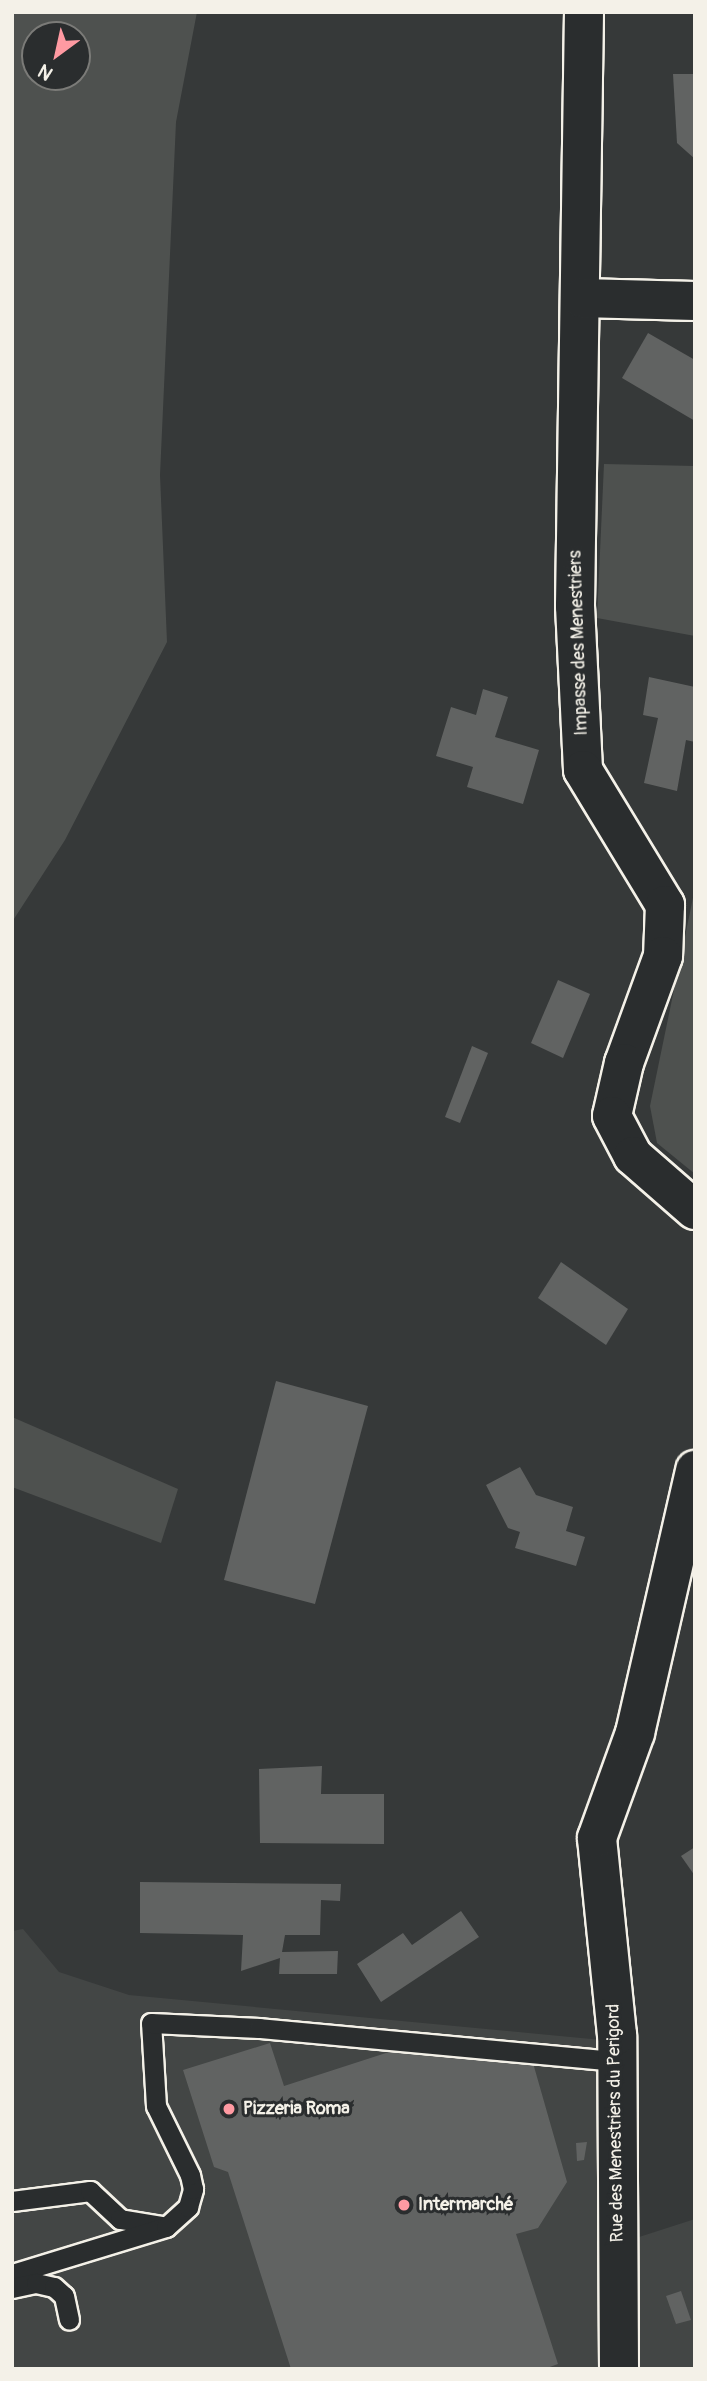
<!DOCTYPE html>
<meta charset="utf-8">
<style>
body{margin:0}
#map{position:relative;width:707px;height:2381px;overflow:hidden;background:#363939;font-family:Pangolin,sans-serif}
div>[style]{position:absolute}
.built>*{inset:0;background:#434645}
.green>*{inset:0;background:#4e514f}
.building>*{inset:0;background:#616362}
.roads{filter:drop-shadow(2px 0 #f4f1e8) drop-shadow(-2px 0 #f4f1e8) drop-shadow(0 2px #f4f1e8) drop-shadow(0 -2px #f4f1e8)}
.service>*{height:19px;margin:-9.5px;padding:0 9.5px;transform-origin:9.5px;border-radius:9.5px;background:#2a2d2e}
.minor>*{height:38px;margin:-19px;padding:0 19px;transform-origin:19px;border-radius:19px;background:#2a2d2e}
.dots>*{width:19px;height:19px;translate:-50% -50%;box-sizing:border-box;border:4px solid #2a2d2e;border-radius:50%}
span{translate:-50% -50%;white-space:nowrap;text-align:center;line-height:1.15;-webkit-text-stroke:6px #2a2d2e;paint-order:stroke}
.street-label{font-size:18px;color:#f4f1e8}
.poi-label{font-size:18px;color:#f4f1e8;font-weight:700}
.left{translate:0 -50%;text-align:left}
.frame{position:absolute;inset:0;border:14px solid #f4f1e8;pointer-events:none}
.north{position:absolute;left:21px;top:21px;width:70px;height:70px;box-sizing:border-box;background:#2a2d2e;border:2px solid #7b7b78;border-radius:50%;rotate:213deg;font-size:19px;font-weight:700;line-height:28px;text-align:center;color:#f4f1e8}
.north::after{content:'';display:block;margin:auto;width:24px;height:32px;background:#ff9aa2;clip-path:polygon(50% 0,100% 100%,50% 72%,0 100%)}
</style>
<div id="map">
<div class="built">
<i style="clip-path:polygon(23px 1929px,59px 1972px,129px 1995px,602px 2040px,636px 2238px,695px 2219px,695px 2369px,12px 2369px,12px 1931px)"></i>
</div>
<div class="green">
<i style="clip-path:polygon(evenodd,12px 12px,197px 12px,176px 122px,160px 475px,167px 642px,65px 840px,12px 922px,12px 12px,35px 35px,77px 35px,77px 77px,35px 77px,35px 35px)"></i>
<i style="clip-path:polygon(604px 464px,695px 466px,695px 636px,597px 618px)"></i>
<i style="clip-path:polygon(695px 888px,695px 1174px,657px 1143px,650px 1106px)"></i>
<i style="clip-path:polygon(12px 1417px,178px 1489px,161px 1543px,12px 1487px)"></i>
</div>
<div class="building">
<i style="clip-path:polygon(673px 74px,695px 74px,695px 159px,677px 143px)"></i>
<i style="clip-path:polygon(648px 333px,695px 360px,695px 421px,622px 378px)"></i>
<i style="clip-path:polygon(649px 677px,695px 687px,695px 742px,686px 740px,677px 791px,644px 783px,658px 718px,643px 715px)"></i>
<i style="clip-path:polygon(483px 689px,508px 697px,495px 737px,539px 750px,523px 804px,467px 787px,473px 767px,436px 756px,451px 707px,476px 715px)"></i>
<i style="clip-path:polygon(558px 980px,590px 994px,563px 1058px,531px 1043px)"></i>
<i style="clip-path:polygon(472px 1046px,488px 1053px,460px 1123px,445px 1117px)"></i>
<i style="clip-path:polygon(561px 1262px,628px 1309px,606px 1345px,538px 1298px)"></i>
<i style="clip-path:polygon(276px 1381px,368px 1406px,315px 1604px,224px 1580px)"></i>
<i style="clip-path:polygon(520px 1467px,536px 1495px,573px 1507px,566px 1531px,585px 1537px,576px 1566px,515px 1548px,520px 1532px,508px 1528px,486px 1485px)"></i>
<i style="clip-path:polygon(322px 1766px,321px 1794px,384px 1794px,384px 1844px,260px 1843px,259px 1769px)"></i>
<i style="clip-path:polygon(695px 1847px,695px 1876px,681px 1856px)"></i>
<i style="clip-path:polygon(140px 1882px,341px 1884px,340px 1901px,321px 1900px,320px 1935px,285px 1935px,282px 1952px,338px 1951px,337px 1974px,279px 1974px,280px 1958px,241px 1971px,243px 1935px,140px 1933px)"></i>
<i style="clip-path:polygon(461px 1911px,479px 1937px,381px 2002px,357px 1964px,403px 1933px,412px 1945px)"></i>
<i style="clip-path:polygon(270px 2043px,284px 2086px,389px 2052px,533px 2063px,567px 2182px,538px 2228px,516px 2234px,558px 2364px,544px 2369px,291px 2369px,228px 2172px,214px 2167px,183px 2070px)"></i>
<i style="clip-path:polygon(587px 2142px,584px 2160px,577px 2161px,576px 2143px)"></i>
<i style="clip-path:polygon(681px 2291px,691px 2320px,676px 2324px,666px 2296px)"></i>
</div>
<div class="roads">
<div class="service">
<i style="left:12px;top:2201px;width:79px;rotate:-7.3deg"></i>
<i style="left:90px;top:2191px;width:41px;rotate:43deg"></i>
<i style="left:120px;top:2219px;width:43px;rotate:9.5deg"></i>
<i style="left:12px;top:2274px;width:161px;rotate:-17deg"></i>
<i style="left:166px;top:2227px;width:30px;rotate:-42deg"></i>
<i style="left:188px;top:2207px;width:19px;rotate:-74deg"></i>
<i style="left:193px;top:2189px;width:14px;rotate:-102deg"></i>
<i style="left:190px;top:2175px;width:77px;rotate:-116.2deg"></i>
<i style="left:156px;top:2106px;width:83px;rotate:-93.4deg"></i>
<i style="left:151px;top:2023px;width:108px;rotate:2.7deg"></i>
<i style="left:259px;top:2028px;width:360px;rotate:5.3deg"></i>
<i style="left:12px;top:2288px;width:25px;rotate:-12deg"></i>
<i style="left:36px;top:2283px;width:18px;rotate:13deg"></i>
<i style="left:54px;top:2287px;width:13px;rotate:42deg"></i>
<i style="left:64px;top:2296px;width:24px;rotate:78deg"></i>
</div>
<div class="minor">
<i style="left:584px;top:12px;width:594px;rotate:90.87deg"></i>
<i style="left:575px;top:606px;width:164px;rotate:87.2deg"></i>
<i style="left:583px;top:770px;width:158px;rotate:58.7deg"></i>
<i style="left:665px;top:905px;width:51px;rotate:92.2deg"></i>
<i style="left:663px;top:956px;width:114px;rotate:110deg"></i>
<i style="left:624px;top:1063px;width:54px;rotate:102.8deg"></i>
<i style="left:612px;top:1116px;width:45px;rotate:62.3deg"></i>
<i style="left:633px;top:1156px;width:82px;rotate:41.1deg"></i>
<i style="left:581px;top:298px;width:114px;rotate:1.5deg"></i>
<i style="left:619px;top:2369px;width:334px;rotate:-90.3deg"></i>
<i style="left:617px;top:2035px;width:198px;rotate:-95.8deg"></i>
<i style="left:597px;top:1838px;width:112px;rotate:-70.1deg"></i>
<i style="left:635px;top:1733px;width:270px;rotate:-77.1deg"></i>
</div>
</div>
<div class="dots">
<i style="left:229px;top:2109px;background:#ff9aa2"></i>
<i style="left:404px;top:2205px;background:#ff9aa2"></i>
</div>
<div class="street-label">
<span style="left:579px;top:643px;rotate:-92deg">Impasse des Menestriers</span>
<span style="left:616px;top:2123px;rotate:-91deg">Rue des Menestriers du Perigord</span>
</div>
<div class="poi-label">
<span class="left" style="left:243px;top:2109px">Pizzeria Roma</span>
<span class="left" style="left:418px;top:2205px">Intermarché</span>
</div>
<div class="frame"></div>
<div class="north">N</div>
</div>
